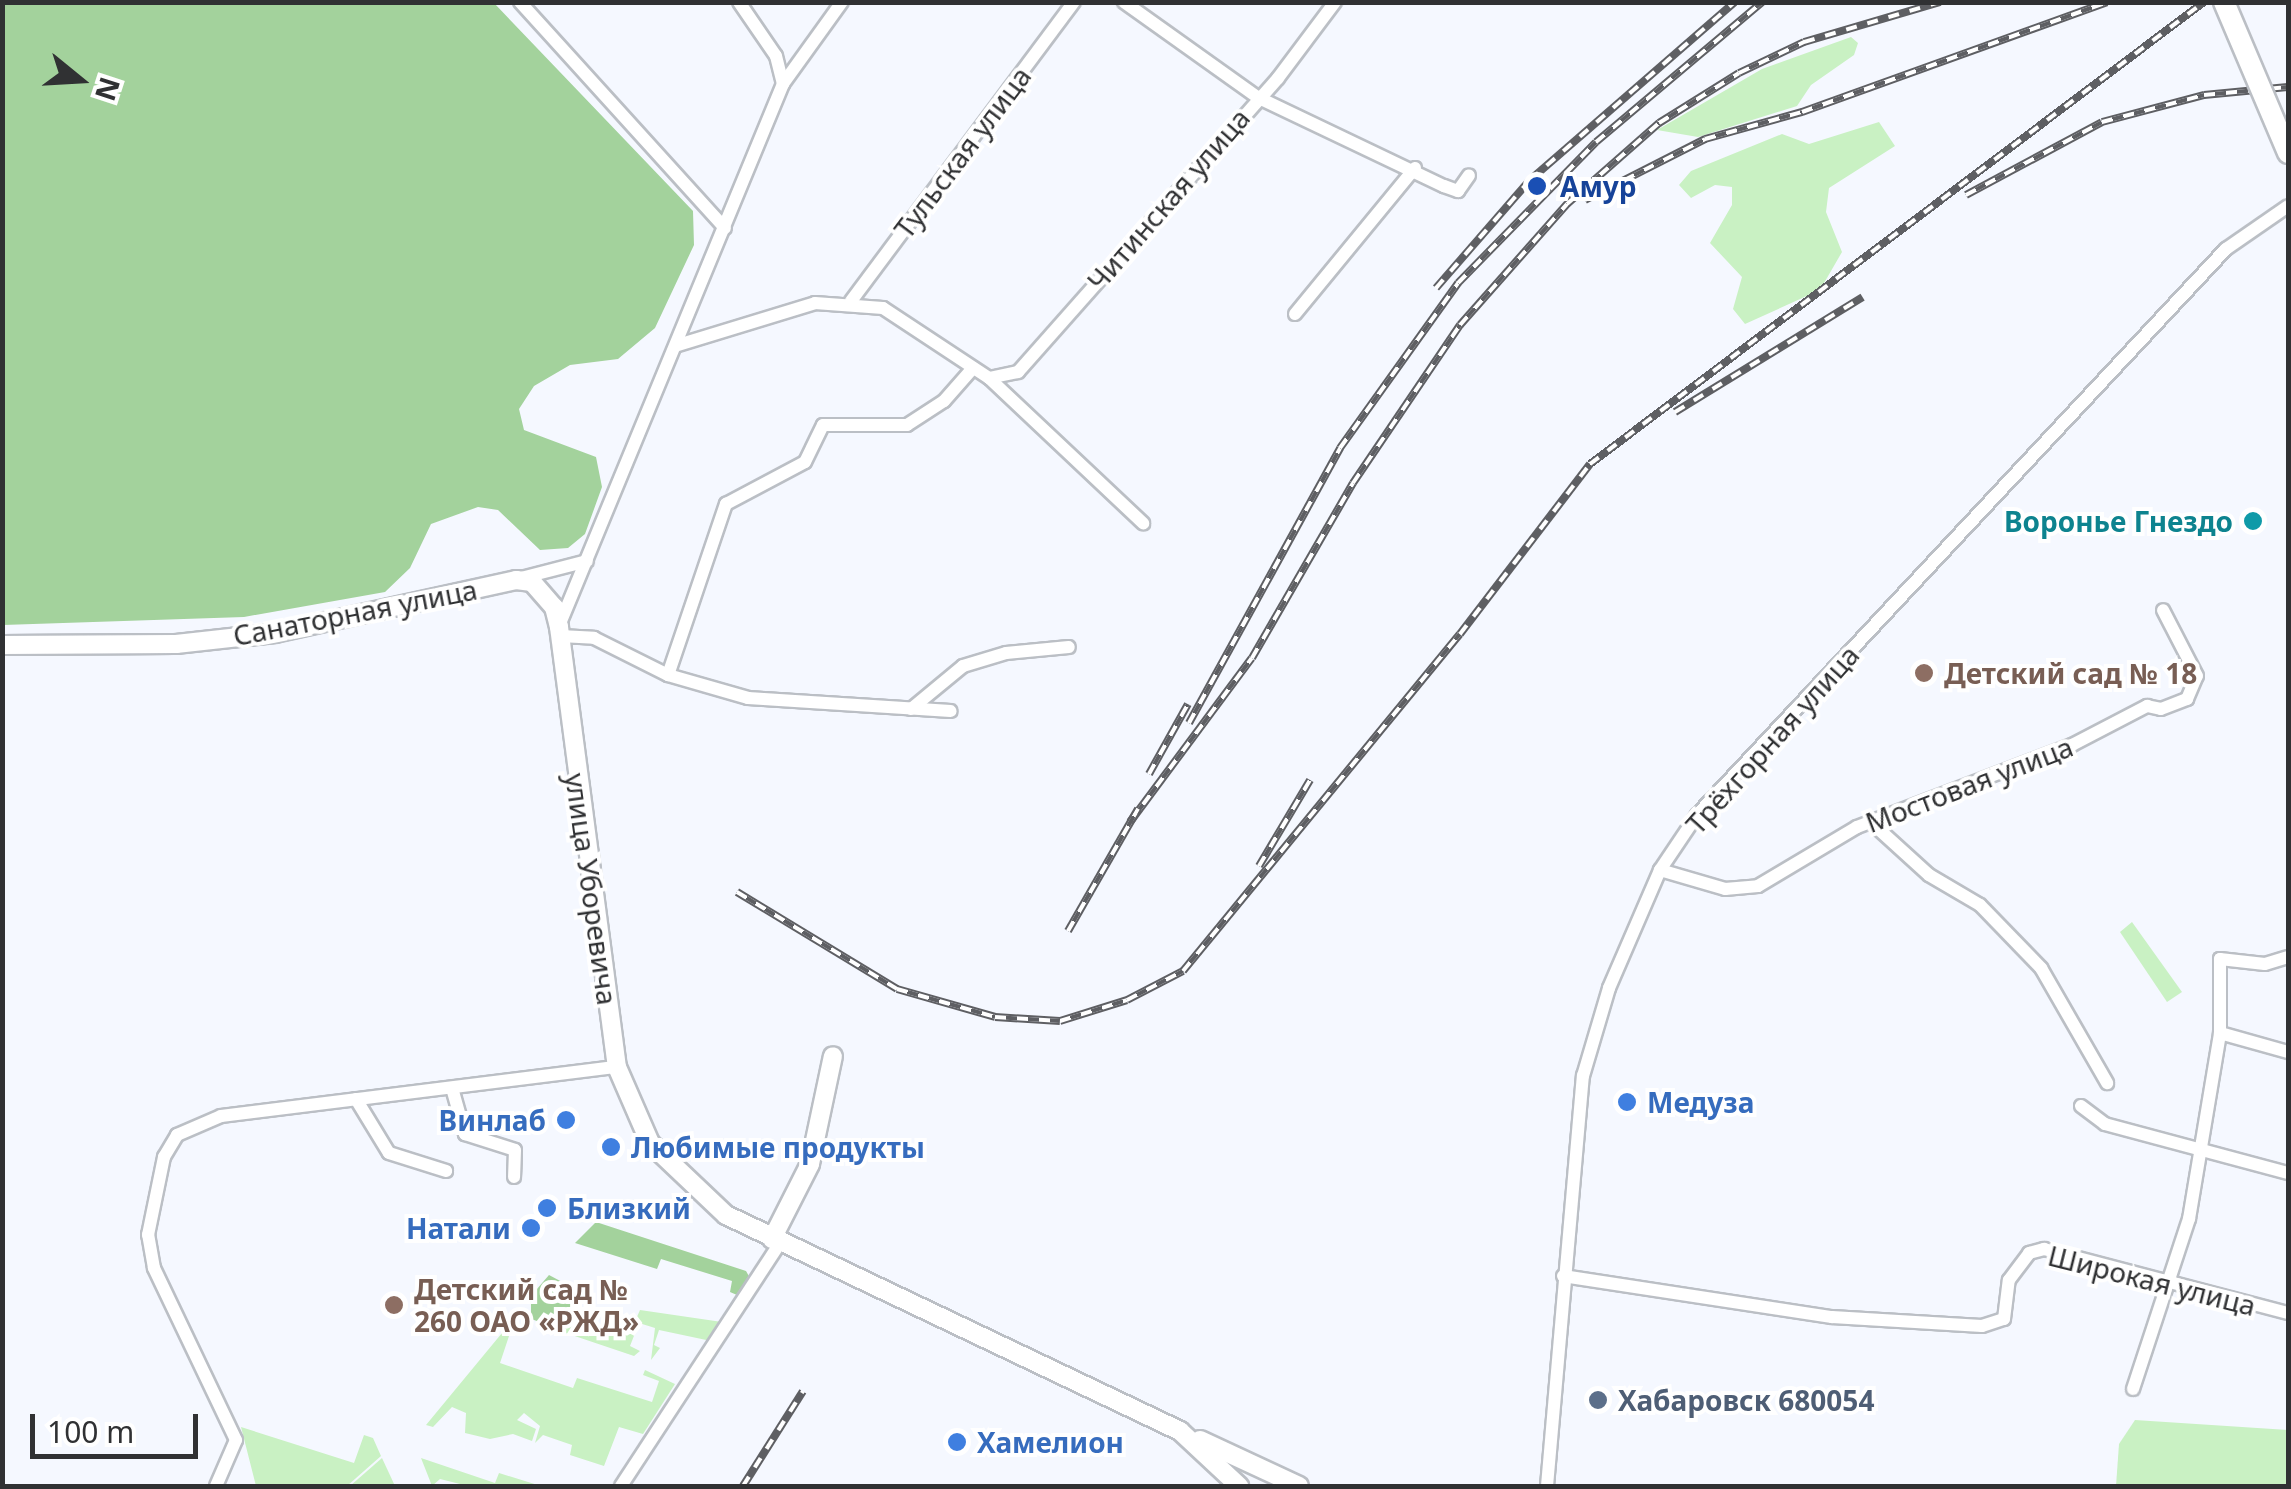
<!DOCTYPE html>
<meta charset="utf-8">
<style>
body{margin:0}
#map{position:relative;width:2291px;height:1489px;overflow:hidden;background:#f5f8ff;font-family:"Noto Sans",sans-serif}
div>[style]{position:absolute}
.green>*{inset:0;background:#c9f1c3}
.forest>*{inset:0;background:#a3d29c}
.roads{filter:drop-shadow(2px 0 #bbbfc5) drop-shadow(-2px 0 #bbbfc5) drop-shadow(0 2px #bbbfc5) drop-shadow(0 -2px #bbbfc5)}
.minor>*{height:12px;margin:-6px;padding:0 6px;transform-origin:6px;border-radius:6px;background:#fff}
.secondary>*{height:18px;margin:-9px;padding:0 9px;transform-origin:9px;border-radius:9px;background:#fff}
.rail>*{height:8px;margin-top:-4px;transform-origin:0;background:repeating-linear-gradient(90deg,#fff 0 11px,#5e5f63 0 22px);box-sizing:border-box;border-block:2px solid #5e5f63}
.bridges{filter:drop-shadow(2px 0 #bbbfc5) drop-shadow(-2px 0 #bbbfc5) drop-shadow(0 2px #bbbfc5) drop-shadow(0 -2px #bbbfc5)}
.trunk-bridge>*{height:20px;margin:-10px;padding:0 10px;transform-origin:10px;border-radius:10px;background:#fff}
.dots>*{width:28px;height:28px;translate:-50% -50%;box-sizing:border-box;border:5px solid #fff;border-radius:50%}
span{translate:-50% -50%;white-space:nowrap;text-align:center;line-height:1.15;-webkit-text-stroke:8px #fff;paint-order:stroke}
.street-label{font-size:28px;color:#303133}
.transit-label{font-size:28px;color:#164399;font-weight:700}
.left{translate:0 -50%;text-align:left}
.culture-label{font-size:28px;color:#0d838f;font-weight:700}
.right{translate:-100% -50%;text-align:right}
.education-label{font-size:28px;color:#785e54;font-weight:700}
.shop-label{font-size:28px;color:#366cbe;font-weight:700}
.service-label{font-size:28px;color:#4e5e75;font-weight:700}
.frame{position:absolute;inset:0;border:5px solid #303133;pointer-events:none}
.north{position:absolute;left:30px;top:30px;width:100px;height:100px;-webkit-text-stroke:8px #fff;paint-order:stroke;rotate:108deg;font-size:28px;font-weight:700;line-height:40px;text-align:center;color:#303133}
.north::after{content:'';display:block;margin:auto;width:35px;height:45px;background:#303133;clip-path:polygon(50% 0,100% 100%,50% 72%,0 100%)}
.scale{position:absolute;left:30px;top:1414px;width:168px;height:45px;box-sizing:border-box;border:5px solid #303133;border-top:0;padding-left:12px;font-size:30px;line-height:35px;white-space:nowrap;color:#303133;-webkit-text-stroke:8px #fff;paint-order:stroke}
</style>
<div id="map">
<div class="green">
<i style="clip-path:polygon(1851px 37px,1858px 43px,1854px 55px,1811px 85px,1797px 106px,1698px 137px,1657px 130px,1762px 69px)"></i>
<i style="clip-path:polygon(1879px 122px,1895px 146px,1829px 188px,1826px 212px,1842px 252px,1820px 290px,1745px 324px,1733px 309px,1742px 277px,1710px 243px,1732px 205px,1732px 187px,1715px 185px,1691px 198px,1679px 185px,1691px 171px,1782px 134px,1809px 144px)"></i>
<i style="clip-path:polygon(2132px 922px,2182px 992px,2167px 1002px,2120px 932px)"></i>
<i style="clip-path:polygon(640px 1310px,722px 1322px,711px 1341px,659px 1330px,654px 1345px,660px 1348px,651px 1360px,655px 1328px,639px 1323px,630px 1346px,640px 1351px,634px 1356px,542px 1325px,580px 1321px,629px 1335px)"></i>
<i style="clip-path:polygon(502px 1333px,509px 1336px,500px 1363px,573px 1388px,577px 1378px,652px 1402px,659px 1381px,643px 1375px,645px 1370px,675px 1384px,643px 1434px,619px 1427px,604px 1466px,570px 1455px,572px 1445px,543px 1435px,535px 1443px,540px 1426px,524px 1413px,517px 1420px,536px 1429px,532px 1441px,513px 1434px,490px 1439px,465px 1433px,466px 1413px,452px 1407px,433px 1427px,426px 1425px)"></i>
<i style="clip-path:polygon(2135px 1420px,2288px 1430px,2288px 1486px,2116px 1486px,2119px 1444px)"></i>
<i style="clip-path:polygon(241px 1427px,354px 1463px,364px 1435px,373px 1438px,381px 1456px,347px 1486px,256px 1486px)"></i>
<i style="clip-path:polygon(382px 1458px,395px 1486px,350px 1486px)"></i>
<i style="clip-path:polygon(421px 1458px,495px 1483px,499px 1473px,541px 1486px,468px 1486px,440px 1479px,432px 1486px)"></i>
</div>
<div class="forest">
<i style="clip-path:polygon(2px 3px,494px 3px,693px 211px,694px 245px,655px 328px,618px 359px,570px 365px,534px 386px,519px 409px,524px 430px,596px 457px,602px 487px,585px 534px,568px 548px,540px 550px,498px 510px,478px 507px,431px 524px,410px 568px,385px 592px,244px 617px,3px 625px)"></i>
<i style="clip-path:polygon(596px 1222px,746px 1271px,750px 1278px,737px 1295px,730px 1292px,732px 1281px,661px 1259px,657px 1269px,575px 1243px)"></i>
<i style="clip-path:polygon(549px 1275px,581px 1292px,581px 1317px,546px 1324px,531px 1319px,531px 1296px)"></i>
</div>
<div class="roads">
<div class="minor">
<i style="left:520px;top:2px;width:305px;rotate:47.8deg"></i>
<i style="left:739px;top:2px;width:65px;rotate:55.6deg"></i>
<i style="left:776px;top:56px;width:29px;rotate:76deg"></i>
<i style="left:1124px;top:2px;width:163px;rotate:35.5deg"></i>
<i style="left:1257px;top:97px;width:207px;rotate:25.5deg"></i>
<i style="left:1444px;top:186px;width:15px;rotate:20deg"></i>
<i style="left:1458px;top:191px;width:19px;rotate:-55deg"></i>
<i style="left:851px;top:301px;width:373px;rotate:-53.3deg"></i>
<i style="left:1295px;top:314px;width:189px;rotate:-50.6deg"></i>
<i style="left:678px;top:345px;width:143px;rotate:-17deg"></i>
<i style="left:815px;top:303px;width:68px;rotate:4.2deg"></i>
<i style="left:883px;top:308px;width:127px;rotate:33.4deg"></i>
<i style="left:989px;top:378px;width:212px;rotate:43.3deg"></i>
<i style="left:989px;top:378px;width:30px;rotate:-12deg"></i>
<i style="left:1018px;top:372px;width:392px;rotate:-48.5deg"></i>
<i style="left:1278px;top:78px;width:95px;rotate:-53.1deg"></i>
<i style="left:521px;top:578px;width:68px;rotate:-14.4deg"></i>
<i style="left:559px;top:626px;width:586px;rotate:-67.55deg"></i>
<i style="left:783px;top:84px;width:101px;rotate:-54.3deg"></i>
<i style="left:560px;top:636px;width:34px;rotate:3deg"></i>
<i style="left:594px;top:638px;width:83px;rotate:26.6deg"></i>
<i style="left:668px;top:675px;width:83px;rotate:16deg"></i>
<i style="left:748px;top:698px;width:203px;rotate:3.7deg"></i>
<i style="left:668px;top:675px;width:181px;rotate:-71.3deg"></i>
<i style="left:726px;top:504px;width:89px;rotate:-28deg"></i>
<i style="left:805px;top:462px;width:41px;rotate:-64.1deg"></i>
<i style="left:823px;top:425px;width:84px"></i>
<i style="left:907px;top:425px;width:44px;rotate:-33deg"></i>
<i style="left:944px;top:401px;width:44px;rotate:-48.7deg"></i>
<i style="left:911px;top:709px;width:67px;rotate:-39.6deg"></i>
<i style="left:963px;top:666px;width:45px;rotate:-16.8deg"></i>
<i style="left:1006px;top:653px;width:63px;rotate:-5.4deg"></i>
<i style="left:1874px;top:825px;width:74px;rotate:42.3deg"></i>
<i style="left:1929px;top:875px;width:59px;rotate:30.5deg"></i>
<i style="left:1980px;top:905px;width:88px;rotate:45.9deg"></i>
<i style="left:2041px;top:968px;width:133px;rotate:60.1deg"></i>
<i style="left:1660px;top:870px;width:68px;rotate:16.3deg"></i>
<i style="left:1725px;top:889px;width:33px;rotate:-5deg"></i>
<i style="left:1758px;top:886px;width:115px;rotate:-30.8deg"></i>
<i style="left:1857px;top:827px;width:230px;rotate:-20.9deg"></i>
<i style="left:2072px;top:745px;width:85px;rotate:-27.5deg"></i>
<i style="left:2147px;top:706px;width:14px;rotate:12deg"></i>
<i style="left:2161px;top:709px;width:28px;rotate:-21deg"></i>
<i style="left:2187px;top:699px;width:25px;rotate:-67deg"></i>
<i style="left:2197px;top:676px;width:74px;rotate:-117.3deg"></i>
<i style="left:2220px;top:1033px;width:71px;rotate:15.6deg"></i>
<i style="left:452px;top:1088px;width:48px;rotate:74.2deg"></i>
<i style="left:465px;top:1134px;width:52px;rotate:17.7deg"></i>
<i style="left:515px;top:1150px;width:27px;rotate:92deg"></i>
<i style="left:356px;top:1099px;width:63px;rotate:58.6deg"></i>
<i style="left:389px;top:1153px;width:60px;rotate:17.5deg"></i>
<i style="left:2081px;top:1106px;width:30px;rotate:37deg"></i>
<i style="left:2105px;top:1124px;width:189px;rotate:15deg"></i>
<i style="left:1563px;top:1276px;width:272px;rotate:8.7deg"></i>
<i style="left:1832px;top:1317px;width:150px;rotate:3.4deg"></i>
<i style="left:1982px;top:1326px;width:23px;rotate:-18deg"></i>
<i style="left:2004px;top:1319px;width:39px;rotate:-83deg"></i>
<i style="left:2009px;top:1280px;width:34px;rotate:-53deg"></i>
<i style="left:2029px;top:1253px;width:16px;rotate:-15deg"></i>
<i style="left:2044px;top:1249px;width:252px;rotate:14.7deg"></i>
<i style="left:2133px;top:1389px;width:179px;rotate:-71.8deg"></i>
<i style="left:2189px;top:1219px;width:189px;rotate:-80.5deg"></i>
<i style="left:2220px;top:1033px;width:74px;rotate:-90deg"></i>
<i style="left:2220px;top:959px;width:45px;rotate:6.3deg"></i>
<i style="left:2265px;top:964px;width:24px;rotate:-17deg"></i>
<i style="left:216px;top:1486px;width:50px;rotate:-66.5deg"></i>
<i style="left:236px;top:1440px;width:191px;rotate:-115.5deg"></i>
<i style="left:154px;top:1268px;width:34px;rotate:-100deg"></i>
<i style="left:148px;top:1235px;width:80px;rotate:-78.4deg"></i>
<i style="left:164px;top:1157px;width:26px;rotate:-59deg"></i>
<i style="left:177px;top:1135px;width:48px;rotate:-23.4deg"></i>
<i style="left:221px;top:1116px;width:399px;rotate:-7.1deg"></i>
<i style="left:621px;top:1486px;width:290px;rotate:-56.8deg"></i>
<i style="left:1547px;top:1486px;width:412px;rotate:-85deg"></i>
<i style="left:1583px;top:1076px;width:92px;rotate:-73.5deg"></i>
<i style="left:1609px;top:988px;width:129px;rotate:-66.6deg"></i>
<i style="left:1660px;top:870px;width:66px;rotate:-56.1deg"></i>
<i style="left:1697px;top:815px;width:775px;rotate:-46.94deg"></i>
<i style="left:2226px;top:249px;width:75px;rotate:-34.7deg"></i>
</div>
<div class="secondary">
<i style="left:2px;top:645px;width:174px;rotate:-0.3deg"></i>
<i style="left:176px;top:644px;width:100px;rotate:-6.3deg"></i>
<i style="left:275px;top:633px;width:247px;rotate:-12.4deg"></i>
<i style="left:516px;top:580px;width:16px;rotate:7deg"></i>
<i style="left:532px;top:582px;width:33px;rotate:49deg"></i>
<i style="left:554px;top:607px;width:21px;rotate:76deg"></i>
<i style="left:559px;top:627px;width:444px;rotate:82.5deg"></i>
<i style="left:617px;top:1067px;width:83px;rotate:66.5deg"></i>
<i style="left:650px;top:1143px;width:105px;rotate:43.5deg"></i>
<i style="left:726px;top:1215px;width:503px;rotate:25.44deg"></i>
<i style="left:1180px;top:1431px;width:81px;rotate:43deg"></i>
<i style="left:772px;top:1239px;width:84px;rotate:-63.1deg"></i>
<i style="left:810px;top:1164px;width:110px;rotate:-78deg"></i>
<i style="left:1200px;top:1440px;width:109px;rotate:24.9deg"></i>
</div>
</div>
<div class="rail">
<i style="left:1966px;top:195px;width:154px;rotate:-28.2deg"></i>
<i style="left:2102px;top:122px;width:106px;rotate:-14.8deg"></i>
<i style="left:2204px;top:95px;width:84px;rotate:-5.4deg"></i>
<i style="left:1585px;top:200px;width:135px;rotate:-26.9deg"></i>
<i style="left:1705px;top:139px;width:101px;rotate:-15.6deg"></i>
<i style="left:1802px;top:112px;width:324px;rotate:-19.8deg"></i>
<i style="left:1436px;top:288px;width:143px;rotate:-49deg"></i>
<i style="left:1530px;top:180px;width:271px;rotate:-41deg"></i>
<i style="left:1675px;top:412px;width:220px;rotate:-31.5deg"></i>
<i style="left:1189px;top:723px;width:314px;rotate:-61.2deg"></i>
<i style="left:1340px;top:448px;width:203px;rotate:-54.4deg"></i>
<i style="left:1458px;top:283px;width:197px;rotate:-45.6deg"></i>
<i style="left:1596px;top:142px;width:217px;rotate:-40.1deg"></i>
<i style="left:1149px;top:774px;width:80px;rotate:-60.9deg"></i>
<i style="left:1130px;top:822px;width:204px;rotate:-53.4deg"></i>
<i style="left:1252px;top:658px;width:202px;rotate:-60deg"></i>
<i style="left:1353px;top:483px;width:191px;rotate:-55.9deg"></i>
<i style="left:1460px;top:325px;width:162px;rotate:-48.5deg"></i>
<i style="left:1567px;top:204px;width:123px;rotate:-41.4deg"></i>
<i style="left:1659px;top:123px;width:94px;rotate:-32deg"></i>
<i style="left:1739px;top:73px;width:72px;rotate:-25.5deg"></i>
<i style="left:1804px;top:42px;width:142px;rotate:-16.4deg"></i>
<i style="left:1259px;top:866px;width:100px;rotate:-59.3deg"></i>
<i style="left:737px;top:892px;width:187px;rotate:31.2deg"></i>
<i style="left:897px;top:989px;width:102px;rotate:15.9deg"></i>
<i style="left:995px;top:1017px;width:65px;rotate:3.5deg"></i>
<i style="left:1060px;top:1021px;width:70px;rotate:-17.4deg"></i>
<i style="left:1127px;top:1000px;width:63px;rotate:-27.4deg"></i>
<i style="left:1183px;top:971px;width:436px;rotate:-50.6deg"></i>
<i style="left:1460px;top:634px;width:214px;rotate:-52.6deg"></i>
<i style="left:1590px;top:464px;width:768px;rotate:-36.96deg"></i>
<i style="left:1068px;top:931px;width:141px;rotate:-60.2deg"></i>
<i style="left:743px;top:1486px;width:112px;rotate:-57.7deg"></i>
</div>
<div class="bridges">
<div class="trunk-bridge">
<i style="left:2224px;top:2px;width:164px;rotate:67deg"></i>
</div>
</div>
<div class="dots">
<i style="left:1537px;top:186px;background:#1a4fb4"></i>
<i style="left:2253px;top:521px;background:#0f9aa8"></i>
<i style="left:1924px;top:673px;background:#8d6e63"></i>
<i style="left:1627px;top:1102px;background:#3f7fe0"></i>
<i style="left:566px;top:1120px;background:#3f7fe0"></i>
<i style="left:611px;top:1147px;background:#3f7fe0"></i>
<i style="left:547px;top:1208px;background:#3f7fe0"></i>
<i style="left:531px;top:1228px;background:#3f7fe0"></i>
<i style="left:394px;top:1305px;background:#8d6e63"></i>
<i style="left:1598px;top:1400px;background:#5c6f8a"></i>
<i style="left:957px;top:1442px;background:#3f7fe0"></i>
</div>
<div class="street-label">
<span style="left:962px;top:152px;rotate:-53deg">Тульская улица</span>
<span style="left:1168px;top:199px;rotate:-49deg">Читинская улица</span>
<span style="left:355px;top:612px;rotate:-11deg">Санаторная улица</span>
<span style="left:1772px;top:739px;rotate:-48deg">Трёхгорная улица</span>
<span style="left:1969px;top:784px;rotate:-21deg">Мостовая улица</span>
<span style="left:592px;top:889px;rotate:82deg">улица Уборевича</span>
<span style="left:2152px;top:1280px;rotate:14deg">Широкая улица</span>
</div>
<div class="transit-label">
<span class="left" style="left:1560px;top:186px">Амур</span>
</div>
<div class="culture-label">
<span class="right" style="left:2233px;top:521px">Воронье Гнездо</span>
</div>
<div class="education-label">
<span class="left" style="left:1944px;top:673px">Детский сад № 18</span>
<span class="left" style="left:414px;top:1305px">Детский сад №<br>260 ОАО «РЖД»</span>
</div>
<div class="shop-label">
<span class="left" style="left:1647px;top:1102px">Медуза</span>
<span class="right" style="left:546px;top:1120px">Винлаб</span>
<span class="left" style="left:631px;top:1147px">Любимые продукты</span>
<span class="left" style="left:567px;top:1208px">Близкий</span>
<span class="right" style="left:511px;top:1228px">Натали</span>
<span class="left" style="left:977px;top:1442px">Хамелион</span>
</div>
<div class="service-label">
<span class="left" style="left:1618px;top:1400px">Хабаровск 680054</span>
</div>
<div class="frame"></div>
<div class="north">N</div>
<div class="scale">100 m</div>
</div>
